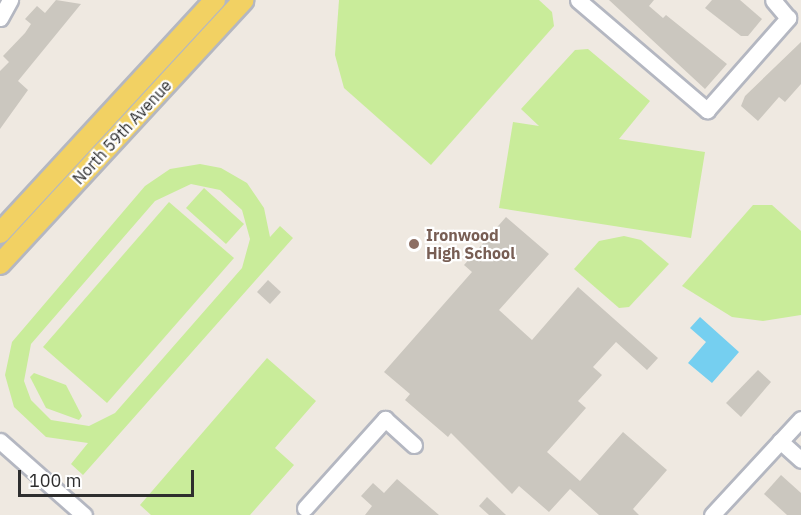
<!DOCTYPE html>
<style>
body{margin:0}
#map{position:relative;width:801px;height:515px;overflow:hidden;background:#efe9e1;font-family:"IBM Plex Sans",sans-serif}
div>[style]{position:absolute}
.pitch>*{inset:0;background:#c9ec9a}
.water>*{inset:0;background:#75cff0}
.building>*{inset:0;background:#cbc7bf}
.roads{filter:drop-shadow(2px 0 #b4b7c1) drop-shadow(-2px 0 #b4b7c1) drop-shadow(0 2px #b4b7c1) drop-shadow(0 -2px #b4b7c1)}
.minor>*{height:15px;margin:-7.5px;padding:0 7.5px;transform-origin:7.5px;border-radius:7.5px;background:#fff}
.major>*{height:20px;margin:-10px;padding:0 10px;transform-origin:10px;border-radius:10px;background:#f2d163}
.dots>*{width:16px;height:16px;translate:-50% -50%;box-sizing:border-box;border:3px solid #fff;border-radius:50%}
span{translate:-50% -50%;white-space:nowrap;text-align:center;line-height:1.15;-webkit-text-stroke:4.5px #fff;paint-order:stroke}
.street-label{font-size:16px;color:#2e2e2e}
.education-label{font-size:16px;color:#785e54;font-weight:700}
.left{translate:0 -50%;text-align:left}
.scale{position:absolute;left:18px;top:470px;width:176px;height:27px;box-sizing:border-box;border:3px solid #2e2e2e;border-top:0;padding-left:8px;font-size:18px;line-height:21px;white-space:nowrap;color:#2e2e2e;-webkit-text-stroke:4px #fff;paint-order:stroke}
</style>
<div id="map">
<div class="pitch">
<i style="clip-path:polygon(339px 0,539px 0,552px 12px,554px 26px,431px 165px,344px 88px,335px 55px)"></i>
<i style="clip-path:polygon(588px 49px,650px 101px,619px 139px,705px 152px,691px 238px,499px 208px,513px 122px,539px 126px,521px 109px,575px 50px)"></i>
<i style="clip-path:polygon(evenodd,200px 164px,221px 168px,247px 183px,264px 208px,270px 237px,280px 226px,293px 238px,83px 475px,71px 464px,88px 443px,46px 437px,14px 407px,5px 375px,12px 342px,145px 186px,170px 169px,200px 164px,191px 184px,220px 190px,242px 210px,250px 239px,242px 268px,115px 413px,89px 426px,51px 420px,31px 400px,24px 381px,31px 344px,155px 201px,191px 184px)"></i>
<i style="clip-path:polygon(204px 188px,244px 224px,226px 244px,186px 208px)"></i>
<i style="clip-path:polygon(169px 202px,234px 258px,107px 403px,43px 347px)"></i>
<i style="clip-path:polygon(753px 205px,772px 205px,801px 231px,801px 315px,763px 321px,732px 317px,682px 286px)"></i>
<i style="clip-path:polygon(624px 236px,641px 240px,669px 264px,629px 307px,619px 308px,574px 269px,599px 241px)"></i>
<i style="clip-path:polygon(267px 358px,316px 401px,275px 448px,294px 465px,250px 515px,151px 515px,140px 505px)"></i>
<i style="clip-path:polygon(34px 373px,66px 385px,82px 416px,79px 420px,46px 408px,30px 377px)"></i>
</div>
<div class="water">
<i style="clip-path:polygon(700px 317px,739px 352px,712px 383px,688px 363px,706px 342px,690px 328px)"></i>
</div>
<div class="building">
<i style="clip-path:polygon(56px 0,81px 4px,18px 81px,28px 90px,0 129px,0 71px,9px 62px,3px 56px,25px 33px,31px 24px,25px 19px,37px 6px,45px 13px)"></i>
<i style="clip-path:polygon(609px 0,654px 0,649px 6px,663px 18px,666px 15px,727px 64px,705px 89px)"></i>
<i style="clip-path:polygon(712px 0,740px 0,762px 19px,748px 36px,741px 36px,705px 8px)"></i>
<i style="clip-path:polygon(801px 42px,801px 84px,785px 102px,779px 97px,758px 121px,741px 106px,745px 96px)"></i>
<i style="clip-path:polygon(506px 217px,549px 254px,499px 310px,532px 340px,578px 287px,658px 358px,647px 370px,616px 342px,593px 367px,602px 375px,578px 401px,586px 408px,547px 452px,580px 481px,623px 432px,667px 470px,633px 509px,639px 515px,599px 515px,570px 489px,549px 512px,519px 486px,512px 494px,451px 433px,448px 437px,405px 400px,410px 394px,384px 372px,472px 272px,464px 265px)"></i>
<i style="clip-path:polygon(268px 280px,281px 292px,270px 304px,257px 292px)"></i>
<i style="clip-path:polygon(758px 370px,771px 382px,741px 417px,726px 403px)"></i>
<i style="clip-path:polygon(781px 475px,801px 493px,801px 515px,787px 515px,764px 494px)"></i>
<i style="clip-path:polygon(397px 479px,439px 515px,365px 515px,372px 506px,361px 496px,373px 483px,384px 493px)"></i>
<i style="clip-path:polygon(487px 497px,506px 515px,489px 515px,479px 506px)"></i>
</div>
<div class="roads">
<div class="minor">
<i style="left:578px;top:0;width:170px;rotate:40.5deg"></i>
<i style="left:707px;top:110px;width:123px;rotate:-48.6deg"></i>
<i style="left:788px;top:18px;width:23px;rotate:-130deg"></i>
<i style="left:0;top:18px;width:21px;rotate:-61deg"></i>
<i style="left:0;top:441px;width:112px;rotate:41.4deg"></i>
<i style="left:780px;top:441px;width:28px;rotate:42deg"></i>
<i style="left:305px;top:508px;width:120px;rotate:-48deg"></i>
<i style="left:385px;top:419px;width:39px;rotate:42deg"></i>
<i style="left:712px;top:515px;width:131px;rotate:-47.2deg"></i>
</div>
<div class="major">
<i style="left:0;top:233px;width:317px;rotate:-47.3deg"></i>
<i style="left:0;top:264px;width:359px;rotate:-47.3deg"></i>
</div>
</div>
<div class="dots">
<i style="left:414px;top:244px;background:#8d6e63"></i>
</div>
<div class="street-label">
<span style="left:122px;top:132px;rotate:-47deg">North 59th Avenue</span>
</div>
<div class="education-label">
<span class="left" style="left:426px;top:244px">Ironwood<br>High School</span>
</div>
<div class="scale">100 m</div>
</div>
